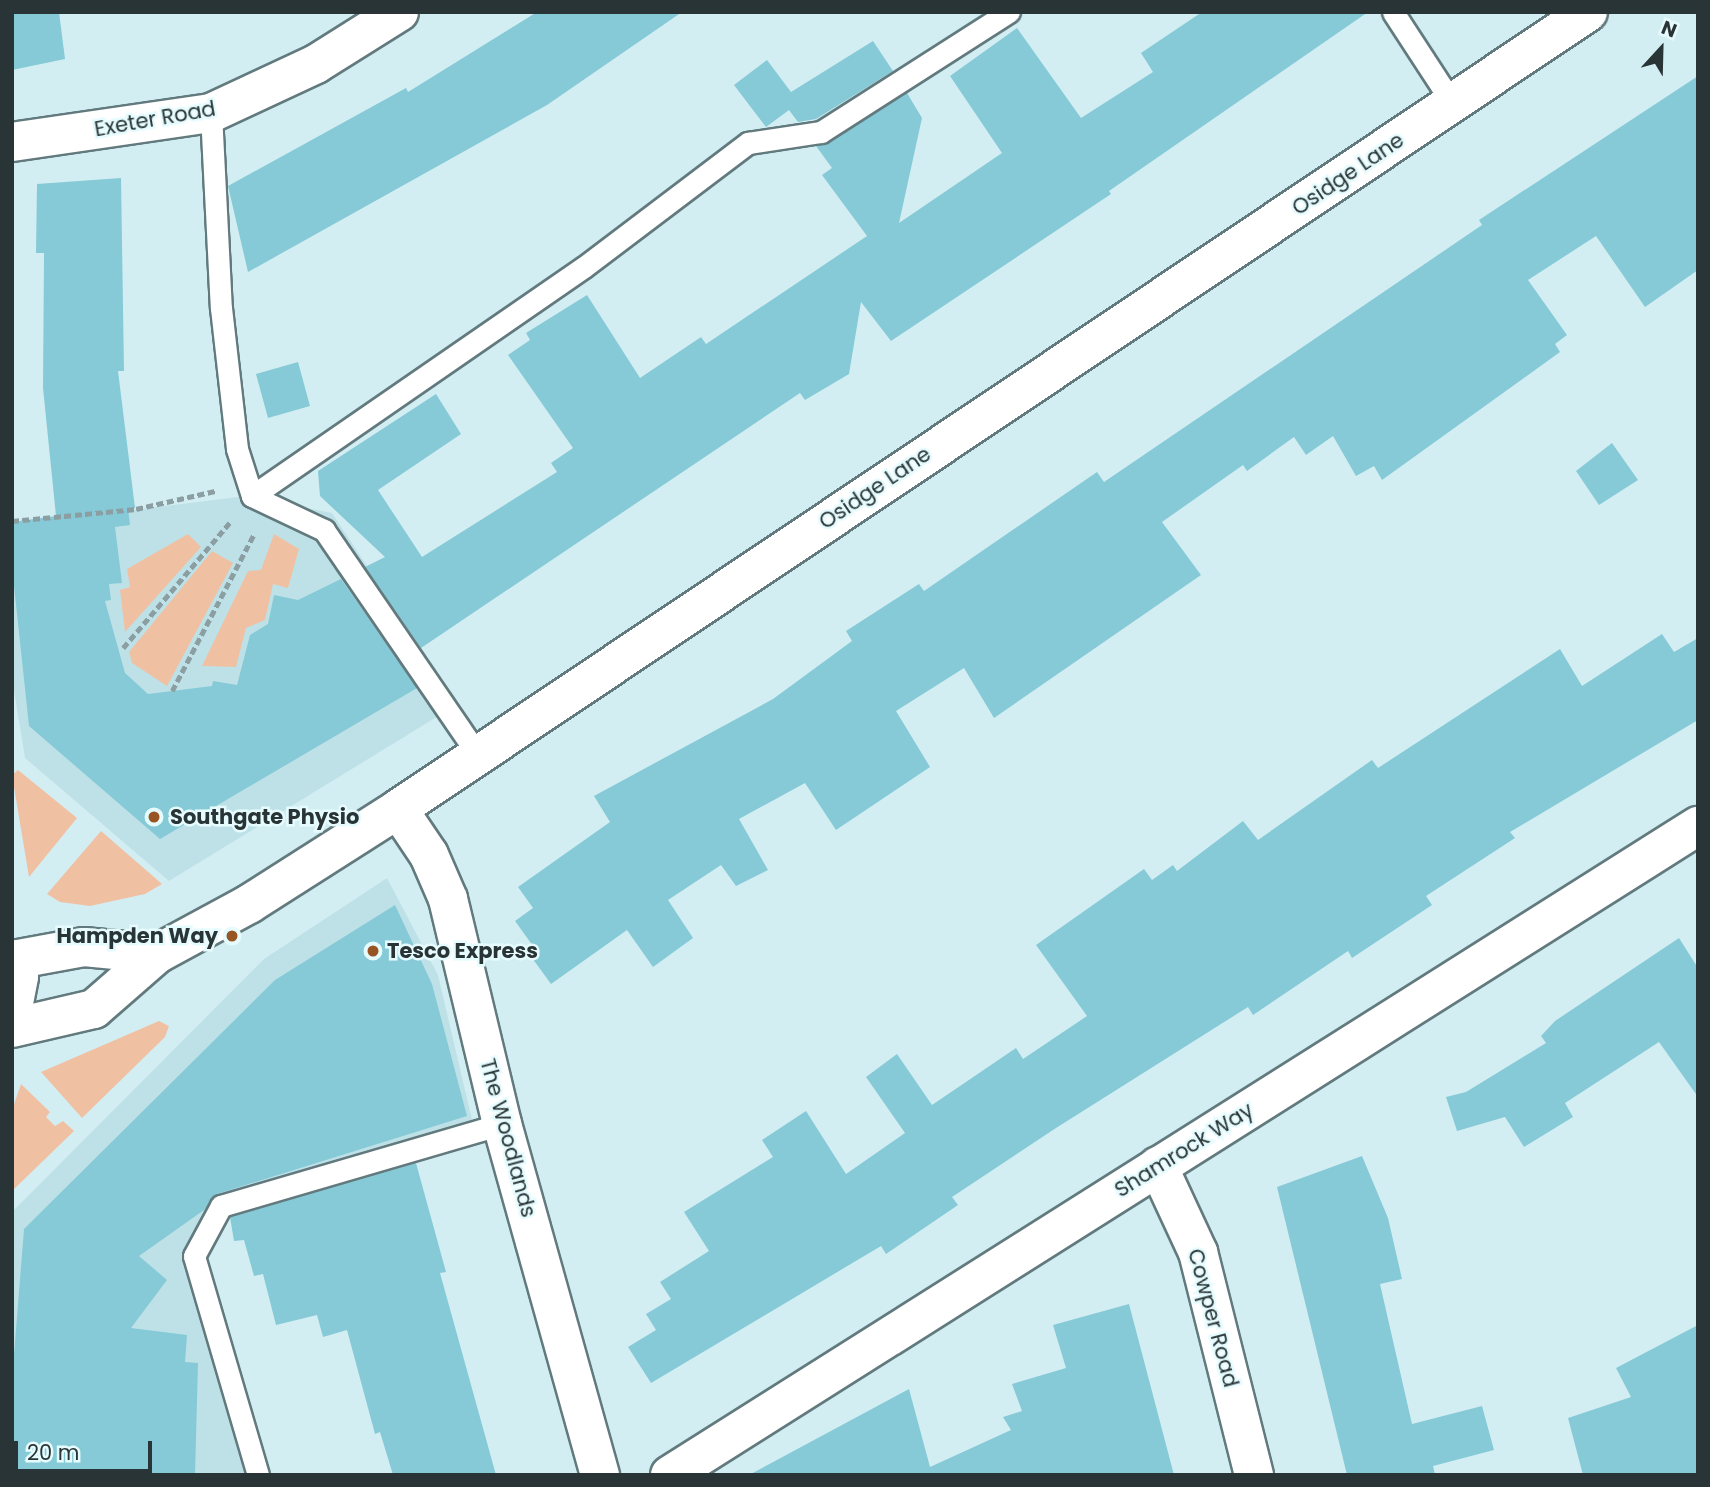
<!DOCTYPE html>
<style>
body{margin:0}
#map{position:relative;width:1710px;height:1487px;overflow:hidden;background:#d3eef3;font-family:Poppins,sans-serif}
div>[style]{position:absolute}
.built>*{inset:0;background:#bee1e8}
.green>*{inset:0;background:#f0c0a2}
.building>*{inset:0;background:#85cad6}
.path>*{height:4.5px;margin-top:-2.25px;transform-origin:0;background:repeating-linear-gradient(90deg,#8b9fa3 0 7px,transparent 0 10.5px)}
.roads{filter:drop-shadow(2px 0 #627a7e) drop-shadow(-2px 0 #627a7e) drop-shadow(0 2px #627a7e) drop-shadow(0 -2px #627a7e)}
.lane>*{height:21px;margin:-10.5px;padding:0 10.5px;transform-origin:10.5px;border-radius:10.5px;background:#fff}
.street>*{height:38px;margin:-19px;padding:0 19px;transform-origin:19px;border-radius:19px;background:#fff}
.secondary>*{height:38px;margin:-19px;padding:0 19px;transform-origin:19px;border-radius:19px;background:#fff}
.dots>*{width:19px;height:19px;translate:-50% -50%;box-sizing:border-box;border:4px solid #e5fbfe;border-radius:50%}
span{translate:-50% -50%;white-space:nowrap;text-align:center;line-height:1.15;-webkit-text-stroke:5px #e5fbfe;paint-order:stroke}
.street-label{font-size:21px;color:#293436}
.poi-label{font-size:21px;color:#293436;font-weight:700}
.left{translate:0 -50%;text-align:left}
.right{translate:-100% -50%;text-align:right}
.frame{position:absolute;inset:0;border:14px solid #293436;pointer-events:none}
.north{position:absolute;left:1626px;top:14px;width:70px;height:70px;-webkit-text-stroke:5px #e5fbfe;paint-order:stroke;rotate:22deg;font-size:19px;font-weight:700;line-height:28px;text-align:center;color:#293436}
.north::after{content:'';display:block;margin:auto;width:24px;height:32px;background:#293436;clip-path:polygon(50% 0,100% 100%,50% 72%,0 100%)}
.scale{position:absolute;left:14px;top:1441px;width:138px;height:32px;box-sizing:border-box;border:4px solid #293436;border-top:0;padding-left:9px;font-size:21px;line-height:24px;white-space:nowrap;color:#293436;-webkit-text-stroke:5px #e5fbfe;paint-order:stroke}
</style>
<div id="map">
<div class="built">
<i style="clip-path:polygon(246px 496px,332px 513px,458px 704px,169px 881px,25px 758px,12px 678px,12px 525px)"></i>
<i style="clip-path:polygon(387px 878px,438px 975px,477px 1141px,222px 1203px,193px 1256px,258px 1475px,12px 1475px,12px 1212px,264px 959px)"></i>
</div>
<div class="green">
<i style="clip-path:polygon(188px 534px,201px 547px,125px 632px,120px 590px,130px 587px,127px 569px)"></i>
<i style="clip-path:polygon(274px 534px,299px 549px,288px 588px,273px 584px,265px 620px,246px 628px,236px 667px,202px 666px,248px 571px,261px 570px)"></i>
<i style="clip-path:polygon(212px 551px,233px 563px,167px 686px,132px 663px,129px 652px)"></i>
<i style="clip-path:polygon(18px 770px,77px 818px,29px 877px,12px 775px)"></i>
<i style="clip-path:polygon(101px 831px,162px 884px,145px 894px,90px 906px,60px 902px,47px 894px)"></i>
<i style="clip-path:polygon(159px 1021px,169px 1026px,165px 1037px,82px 1118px,41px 1072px)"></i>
<i style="clip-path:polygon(21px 1084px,50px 1112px,46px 1117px,55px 1126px,63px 1121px,74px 1131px,12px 1191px,12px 1110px)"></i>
</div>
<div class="building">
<i style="clip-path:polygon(12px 12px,59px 12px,65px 59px,12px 70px)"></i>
<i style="clip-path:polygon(537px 12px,682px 12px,547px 105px,248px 272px,228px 186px,406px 88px,408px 92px)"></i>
<i style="clip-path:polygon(1202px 12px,1368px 12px,1109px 191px,1111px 194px,891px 341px,861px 302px,849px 374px,805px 400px,800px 393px,421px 648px,365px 567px,385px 557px,320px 496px,318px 471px,436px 394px,461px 434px,378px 490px,422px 557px,557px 472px,551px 463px,573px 448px,508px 355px,530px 340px,526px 333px,587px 295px,640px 378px,701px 337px,706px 344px,867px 236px,822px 175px,832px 168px,816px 146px,907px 93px,922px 118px,899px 223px,1002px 153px,950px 76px,1017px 28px,1081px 118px,1153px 72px,1141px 53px)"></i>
<i style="clip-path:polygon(873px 41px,893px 71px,816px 119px,798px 122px,789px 110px,766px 127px,734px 85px,767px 60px,791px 92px)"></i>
<i style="clip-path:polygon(1698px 76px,1698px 270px,1645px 307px,1596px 236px,1528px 280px,1567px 335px,1555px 344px,1560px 352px,1382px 480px,1374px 466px,1356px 476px,1333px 436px,1306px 455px,1294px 437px,1247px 471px,1243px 465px,1162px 522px,1201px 575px,994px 718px,964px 668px,896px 711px,930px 767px,836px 830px,805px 783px,739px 819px,768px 870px,736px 886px,721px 865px,668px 900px,693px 938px,653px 967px,627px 930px,551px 984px,527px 951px,533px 946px,515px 921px,533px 908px,518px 887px,610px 822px,594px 796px,773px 699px,852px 641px,846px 631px,919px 584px,924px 591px,1097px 472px,1104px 482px,1482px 225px,1479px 220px)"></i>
<i style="clip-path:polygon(121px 178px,124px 371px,118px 371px,135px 508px,128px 508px,130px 525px,115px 527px,122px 583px,109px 584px,111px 600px,105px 601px,125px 673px,148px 694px,212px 686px,213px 681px,237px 685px,250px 635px,268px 624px,274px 595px,298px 600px,341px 579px,417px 688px,160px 839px,29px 726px,12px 567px,12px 522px,56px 516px,43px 388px,44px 253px,36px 253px,37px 184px)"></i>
<i style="clip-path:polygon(298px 362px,310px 406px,268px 418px,256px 374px)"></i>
<i style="clip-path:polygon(1612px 443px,1638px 480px,1599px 505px,1576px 471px)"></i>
<i style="clip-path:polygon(1662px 634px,1674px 652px,1698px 638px,1698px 720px,1510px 832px,1515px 838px,1426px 896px,1432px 905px,1352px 958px,1348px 951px,1253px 1015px,1248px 1007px,1056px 1128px,952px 1197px,958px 1205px,886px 1254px,881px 1246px,651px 1383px,628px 1347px,656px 1330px,646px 1314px,671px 1299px,660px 1282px,709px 1251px,684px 1212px,773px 1157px,762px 1140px,806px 1111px,846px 1174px,905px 1133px,866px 1077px,897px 1054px,932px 1105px,1016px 1048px,1023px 1059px,1087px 1016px,1036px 945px,1144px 869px,1152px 880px,1173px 865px,1177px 871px,1243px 821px,1258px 840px,1372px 760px,1378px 768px,1560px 649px,1582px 686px)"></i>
<i style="clip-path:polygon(395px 905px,432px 984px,467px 1116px,217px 1194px,204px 1210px,139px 1256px,167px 1280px,131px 1328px,187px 1335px,185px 1362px,198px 1363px,195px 1475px,12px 1475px,12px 1380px,24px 1229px,275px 980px)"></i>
<i style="clip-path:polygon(1679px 938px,1698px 968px,1698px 1097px,1659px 1042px,1565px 1103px,1573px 1117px,1524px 1147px,1505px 1117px,1457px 1131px,1446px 1097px,1466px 1092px,1546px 1043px,1541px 1036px,1555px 1021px)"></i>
<i style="clip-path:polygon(1362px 1156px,1388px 1218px,1402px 1279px,1380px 1284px,1412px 1424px,1482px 1406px,1494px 1450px,1433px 1466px,1435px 1475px,1347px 1475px,1277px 1187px)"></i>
<i style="clip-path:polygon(416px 1163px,446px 1272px,440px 1273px,496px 1475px,393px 1475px,380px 1432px,375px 1434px,347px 1330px,323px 1337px,317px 1315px,276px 1325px,263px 1274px,254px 1276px,244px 1240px,234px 1241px,230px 1217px)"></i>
<i style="clip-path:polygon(1129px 1304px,1174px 1475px,749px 1475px,909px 1389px,930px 1467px,1011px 1430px,1003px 1417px,1022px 1411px,1012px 1384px,1066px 1368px,1053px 1325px)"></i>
<i style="clip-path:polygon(1698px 1325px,1698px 1475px,1583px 1475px,1568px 1418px,1631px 1397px,1616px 1368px)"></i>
</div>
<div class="path">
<i style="left:12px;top:521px;width:125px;rotate:-5.5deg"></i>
<i style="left:136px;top:509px;width:81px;rotate:-12.8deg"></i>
<i style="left:123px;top:648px;width:167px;rotate:-49.6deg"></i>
<i style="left:172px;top:691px;width:177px;rotate:-62.4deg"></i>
</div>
<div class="roads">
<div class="lane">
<i style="left:1393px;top:12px;width:110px;rotate:56.9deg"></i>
<i style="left:211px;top:113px;width:195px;rotate:87.1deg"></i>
<i style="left:221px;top:308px;width:142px;rotate:83.5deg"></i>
<i style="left:237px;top:449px;width:49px;rotate:72.3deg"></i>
<i style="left:252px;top:496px;width:80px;rotate:25.3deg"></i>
<i style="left:324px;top:530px;width:269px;rotate:55.6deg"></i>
<i style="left:252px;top:496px;width:403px;rotate:-34.6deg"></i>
<i style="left:584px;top:267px;width:206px;rotate:-37.1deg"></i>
<i style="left:748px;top:143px;width:74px;rotate:-8.6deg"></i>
<i style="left:821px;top:132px;width:223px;rotate:-32.6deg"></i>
<i style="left:258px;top:1475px;width:228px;rotate:-106.3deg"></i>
<i style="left:194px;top:1256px;width:57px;rotate:-61.6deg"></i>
<i style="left:221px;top:1206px;width:293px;rotate:-16.3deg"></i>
</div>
<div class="street">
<i style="left:12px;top:142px;width:201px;rotate:-8.3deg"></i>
<i style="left:211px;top:113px;width:116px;rotate:-25deg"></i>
<i style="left:316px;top:64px;width:98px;rotate:-32.1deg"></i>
<i style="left:398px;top:809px;width:55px;rotate:56deg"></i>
<i style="left:429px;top:855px;width:48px;rotate:66.6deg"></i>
<i style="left:448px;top:899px;width:231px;rotate:76.5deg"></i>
<i style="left:502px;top:1124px;width:364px;rotate:74.4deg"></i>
<i style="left:1158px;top:1166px;width:95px;rotate:65.1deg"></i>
<i style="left:1198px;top:1252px;width:230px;rotate:75.9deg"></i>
<i style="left:670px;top:1475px;width:1216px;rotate:-32.27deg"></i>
</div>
<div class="secondary">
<i style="left:12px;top:959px;width:19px;rotate:69deg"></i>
<i style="left:19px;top:977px;width:38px;rotate:101deg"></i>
<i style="left:13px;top:960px;width:72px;rotate:-10.4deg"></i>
<i style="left:84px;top:947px;width:73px;rotate:5.5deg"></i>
<i style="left:12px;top:1028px;width:84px;rotate:-13deg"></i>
<i style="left:94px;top:1009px;width:84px;rotate:-41.1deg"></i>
<i style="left:157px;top:954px;width:105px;rotate:-28.5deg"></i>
<i style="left:249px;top:904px;width:177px;rotate:-32.5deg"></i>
<i style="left:398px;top:809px;width:1432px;rotate:-33.81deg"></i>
</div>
</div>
<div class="dots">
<i style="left:154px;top:817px;background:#985524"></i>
<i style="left:232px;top:936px;background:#985524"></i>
<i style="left:373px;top:951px;background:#985524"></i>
</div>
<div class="street-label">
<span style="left:155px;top:119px;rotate:-10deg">Exeter Road</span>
<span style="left:1348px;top:174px;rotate:-34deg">Osidge Lane</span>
<span style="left:875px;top:488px;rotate:-34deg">Osidge Lane</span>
<span style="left:508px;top:1138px;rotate:75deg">The Woodlands</span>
<span style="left:1184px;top:1150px;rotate:-32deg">Shamrock Way</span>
<span style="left:1213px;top:1318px;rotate:75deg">Cowper Road</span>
</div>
<div class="poi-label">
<span class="left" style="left:170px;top:817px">Southgate Physio</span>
<span class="right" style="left:218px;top:936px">Hampden Way</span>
<span class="left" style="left:387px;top:951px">Tesco Express</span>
</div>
<div class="frame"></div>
<div class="north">N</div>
<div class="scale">20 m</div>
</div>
